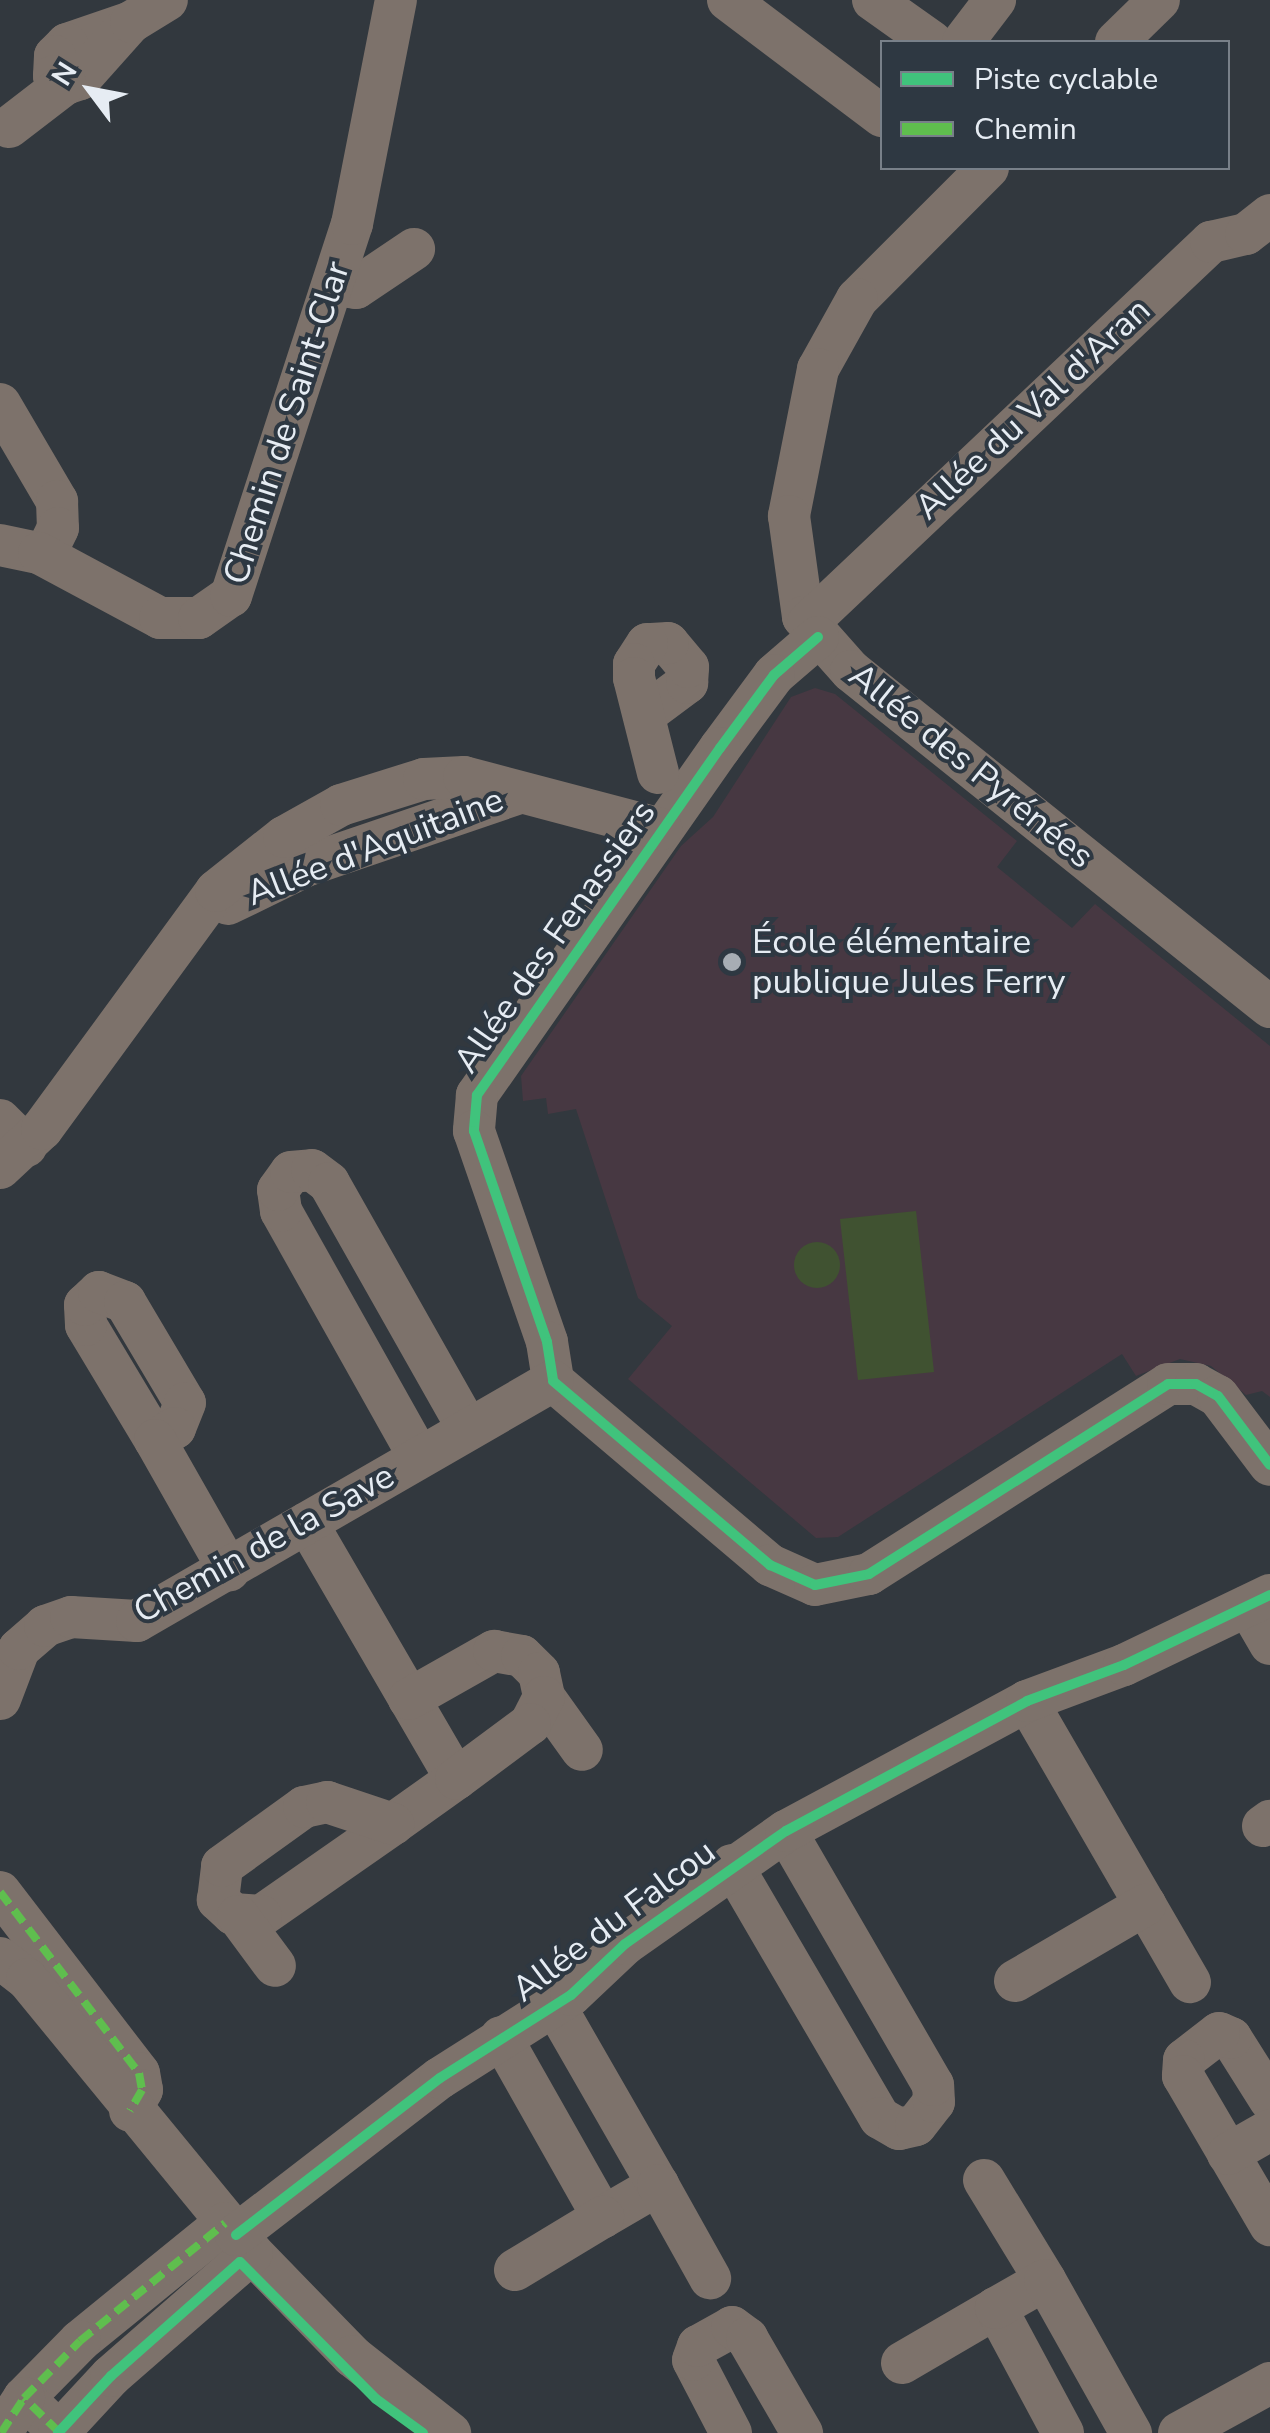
<!DOCTYPE html>
<meta charset="utf-8">
<style>
body{margin:0}
#map{position:relative;width:1270px;height:2433px;overflow:hidden;background:#32383e;font-family:"Nunito Sans",sans-serif}
div>[style]{position:absolute}
.commercial>*{inset:0;background:#473842}
.green>*{inset:0;background:#405231}
.round{border-radius:50%}
.minor>*{height:42px;margin:-21px;padding:0 21px;transform-origin:21px;border-radius:21px;background:#7d726b}
.quiet>*{height:8px;margin-top:-4px;transform-origin:0;background:repeating-linear-gradient(90deg,#5fbe4e 0 15px,transparent 0 23px)}
.cycleway>*{height:10px;margin:-5px;padding:0 5px;transform-origin:5px;border-radius:5px;background:#40c37c}
.dots>*{width:28px;height:28px;translate:-50% -50%;box-sizing:border-box;border:5px solid #2e3842;border-radius:50%}
span{translate:-50% -50%;white-space:nowrap;text-align:center;line-height:1.15;-webkit-text-stroke:8px #2e3842;paint-order:stroke}
.street-label{font-size:35px;color:#e6ecf3}
.poi-label{font-size:35px;color:#e6ecf3}
.left{translate:0 -50%;text-align:left}
.legend{position:absolute;left:880px;top:40px;width:350px;height:130px;box-sizing:border-box;background:#2e3842;border:2px solid #788089;margin:0;padding:12px 18px;list-style:none;font-size:30px;color:#e6ecf3}
.legend li{display:flex;align-items:center;gap:20px;height:50px}
.legend b{width:50px;border:2px solid #788089}
.north{position:absolute;left:40px;top:40px;width:100px;height:100px;-webkit-text-stroke:8px #2e3842;paint-order:stroke;rotate:302deg;font-size:28px;font-weight:700;line-height:40px;text-align:center;color:#e6ecf3}
.north::after{content:'';display:block;margin:auto;width:35px;height:45px;background:#e6ecf3;clip-path:polygon(50% 0,100% 100%,50% 72%,0 100%)}
</style>
<div id="map">
<div class="commercial">
<i style="clip-path:polygon(815px 688px,835px 694px,1017px 841px,997px 867px,1072px 928px,1095px 904px,1270px 1046px,1270px 1397px,1262px 1391px,1246px 1395px,1211px 1366px,1180px 1359px,1136px 1376px,1122px 1354px,838px 1537px,816px 1538px,628px 1379px,672px 1326px,638px 1298px,576px 1109px,548px 1114px,546px 1098px,523px 1101px,521px 1076px,681px 846px,713px 817px,791px 697px)"></i>
</div>
<div class="green">
<i style="clip-path:polygon(916px 1211px,934px 1372px,858px 1380px,840px 1219px)"></i>
<i class="round" style="left:794px;top:1242px;width:46px;height:46px"></i>
</div>
<div class="minor">
<i style="left:728px;top:0;width:193px;rotate:37deg"></i>
<i style="left:873px;top:0;width:72px;rotate:35.4deg"></i>
<i style="left:131px;top:22px;width:68px;rotate:161deg"></i>
<i style="left:67px;top:44px;width:17px;rotate:135deg"></i>
<i style="left:55px;top:56px;width:20px;rotate:93deg"></i>
<i style="left:54px;top:76px;width:14px;rotate:36deg"></i>
<i style="left:65px;top:84px;width:16px;rotate:-18deg"></i>
<i style="left:80px;top:79px;width:76px;rotate:-48.2deg"></i>
<i style="left:131px;top:22px;width:42px;rotate:-31.4deg"></i>
<i style="left:963px;top:42px;width:53px;rotate:-52.7deg"></i>
<i style="left:1116px;top:42px;width:60px;rotate:-44.3deg"></i>
<i style="left:9px;top:127px;width:71px;rotate:-37.5deg"></i>
<i style="left:988px;top:168px;width:185px;rotate:135deg"></i>
<i style="left:857px;top:299px;width:80px;rotate:119.1deg"></i>
<i style="left:818px;top:369px;width:150px;rotate:101.2deg"></i>
<i style="left:789px;top:516px;width:102px;rotate:82.1deg"></i>
<i style="left:803px;top:617px;width:72px;rotate:48.4deg"></i>
<i style="left:851px;top:671px;width:537px;rotate:38.73deg"></i>
<i style="left:335px;top:285px;width:21px;rotate:8deg"></i>
<i style="left:356px;top:288px;width:70px;rotate:-33.9deg"></i>
<i style="left:0;top:404px;width:113px;rotate:59.6deg"></i>
<i style="left:57px;top:501px;width:27px;rotate:88deg"></i>
<i style="left:58px;top:528px;width:30px;rotate:116deg"></i>
<i style="left:0;top:545px;width:40px;rotate:12deg"></i>
<i style="left:39px;top:553px;width:137px;rotate:28.2deg"></i>
<i style="left:160px;top:618px;width:39px"></i>
<i style="left:199px;top:618px;width:39px;rotate:-35deg"></i>
<i style="left:231px;top:596px;width:391px;rotate:-72deg"></i>
<i style="left:352px;top:224px;width:228px;rotate:-78.9deg"></i>
<i style="left:808px;top:623px;width:555px;rotate:-43.39deg"></i>
<i style="left:1211px;top:242px;width:36px;rotate:-13deg"></i>
<i style="left:1246px;top:234px;width:31px;rotate:-38deg"></i>
<i style="left:818px;top:637px;width:58px;rotate:139.2deg"></i>
<i style="left:774px;top:675px;width:91px;rotate:126.5deg"></i>
<i style="left:720px;top:748px;width:424px;rotate:125deg"></i>
<i style="left:477px;top:1095px;width:36px;rotate:95deg"></i>
<i style="left:474px;top:1131px;width:223px;rotate:70.9deg"></i>
<i style="left:547px;top:1342px;width:39px;rotate:81deg"></i>
<i style="left:553px;top:1381px;width:285px;rotate:40.3deg"></i>
<i style="left:770px;top:1565px;width:49px;rotate:24deg"></i>
<i style="left:815px;top:1585px;width:55px;rotate:-11.5deg"></i>
<i style="left:869px;top:1574px;width:354px;rotate:-32.4deg"></i>
<i style="left:1168px;top:1384px;width:28px"></i>
<i style="left:1196px;top:1384px;width:25px;rotate:29deg"></i>
<i style="left:1218px;top:1396px;width:86px;rotate:53deg"></i>
<i style="left:644px;top:715px;width:54px;rotate:-36.7deg"></i>
<i style="left:687px;top:683px;width:16px;rotate:-86deg"></i>
<i style="left:688px;top:667px;width:31px;rotate:-130deg"></i>
<i style="left:668px;top:643px;width:21px;rotate:177deg"></i>
<i style="left:647px;top:644px;width:24px;rotate:123deg"></i>
<i style="left:634px;top:664px;width:14px;rotate:90deg"></i>
<i style="left:634px;top:678px;width:98px;rotate:75.8deg"></i>
<i style="left:228px;top:904px;width:89px;rotate:-26deg"></i>
<i style="left:308px;top:865px;width:223px;rotate:-18.8deg"></i>
<i style="left:0;top:1120px;width:37px;rotate:45deg"></i>
<i style="left:0;top:1168px;width:57px;rotate:-42.9deg"></i>
<i style="left:42px;top:1129px;width:295px;rotate:-53.8deg"></i>
<i style="left:216px;top:891px;width:87px;rotate:-38.5deg"></i>
<i style="left:284px;top:837px;width:65px;rotate:-29.3deg"></i>
<i style="left:341px;top:805px;width:87px;rotate:-17.4deg"></i>
<i style="left:424px;top:779px;width:40px;rotate:-2.9deg"></i>
<i style="left:464px;top:777px;width:204px;rotate:14.8deg"></i>
<i style="left:155px;top:1440px;width:134px;rotate:-121deg"></i>
<i style="left:86px;top:1325px;width:20px;rotate:-93deg"></i>
<i style="left:85px;top:1305px;width:19px;rotate:-43deg"></i>
<i style="left:99px;top:1292px;width:28px;rotate:21deg"></i>
<i style="left:125px;top:1302px;width:117px;rotate:59.3deg"></i>
<i style="left:185px;top:1403px;width:27px;rotate:112deg"></i>
<i style="left:175px;top:1428px;width:23px;rotate:149deg"></i>
<i style="left:155px;top:1440px;width:150px;rotate:60.4deg"></i>
<i style="left:419px;top:1457px;width:282px;rotate:-119.3deg"></i>
<i style="left:281px;top:1211px;width:21px;rotate:-98deg"></i>
<i style="left:278px;top:1190px;width:22px;rotate:-54deg"></i>
<i style="left:291px;top:1172px;width:21px;rotate:-5deg"></i>
<i style="left:312px;top:1170px;width:21px;rotate:37deg"></i>
<i style="left:329px;top:1183px;width:283px;rotate:60.5deg"></i>
<i style="left:307px;top:1523px;width:296px;rotate:59.8deg"></i>
<i style="left:456px;top:1779px;width:77px;rotate:144.5deg"></i>
<i style="left:393px;top:1824px;width:161px;rotate:145.1deg"></i>
<i style="left:261px;top:1916px;width:28px;rotate:-176deg"></i>
<i style="left:233px;top:1914px;width:21px;rotate:-137deg"></i>
<i style="left:218px;top:1900px;width:34px;rotate:-83deg"></i>
<i style="left:222px;top:1866px;width:101px;rotate:-35.7deg"></i>
<i style="left:304px;top:1807px;width:24px;rotate:-12deg"></i>
<i style="left:327px;top:1802px;width:70px;rotate:18.4deg"></i>
<i style="left:1248px;top:1606px;width:44px;rotate:59.9deg"></i>
<i style="left:544px;top:1697px;width:65px;rotate:54.4deg"></i>
<i style="left:0;top:1699px;width:53px;rotate:-69.2deg"></i>
<i style="left:19px;top:1649px;width:35px;rotate:-41deg"></i>
<i style="left:45px;top:1626px;width:28px;rotate:-19deg"></i>
<i style="left:71px;top:1617px;width:66px;rotate:3.5deg"></i>
<i style="left:137px;top:1621px;width:480px;rotate:-30deg"></i>
<i style="left:409px;top:1699px;width:98px;rotate:-29.5deg"></i>
<i style="left:494px;top:1651px;width:28px;rotate:10deg"></i>
<i style="left:522px;top:1656px;width:24px;rotate:45deg"></i>
<i style="left:539px;top:1673px;width:25px;rotate:78deg"></i>
<i style="left:544px;top:1697px;width:30px;rotate:117deg"></i>
<i style="left:530px;top:1724px;width:92px;rotate:143.4deg"></i>
<i style="left:1027px;top:1701px;width:325px;rotate:59.9deg"></i>
<i style="left:1263px;top:1826px;width:9px;rotate:-36deg"></i>
<i style="left:732px;top:1865px;width:293px;rotate:59.7deg"></i>
<i style="left:880px;top:2118px;width:22px;rotate:30deg"></i>
<i style="left:899px;top:2129px;width:17px;rotate:-13deg"></i>
<i style="left:916px;top:2125px;width:29px;rotate:-52deg"></i>
<i style="left:934px;top:2102px;width:17px;rotate:-93deg"></i>
<i style="left:933px;top:2085px;width:293px;rotate:-120.1deg"></i>
<i style="left:0;top:1892px;width:228px;rotate:52.5deg"></i>
<i style="left:139px;top:2073px;width:17px;rotate:80deg"></i>
<i style="left:142px;top:2090px;width:24px;rotate:120deg"></i>
<i style="left:238px;top:1916px;width:62px;rotate:53.5deg"></i>
<i style="left:0;top:1958px;width:34px;rotate:38deg"></i>
<i style="left:27px;top:1979px;width:355px;rotate:50.6deg"></i>
<i style="left:252px;top:2253px;width:144px;rotate:45.8deg"></i>
<i style="left:352px;top:2356px;width:125px;rotate:38.2deg"></i>
<i style="left:1015px;top:1981px;width:151px;rotate:-30.3deg"></i>
<i style="left:501px;top:2037px;width:207px;rotate:60.5deg"></i>
<i style="left:603px;top:2217px;width:64px;rotate:-30.2deg"></i>
<i style="left:658px;top:2185px;width:207px;rotate:-119.9deg"></i>
<i style="left:1270px;top:2100px;width:73px;rotate:-122.2deg"></i>
<i style="left:1231px;top:2038px;width:13px;rotate:-157deg"></i>
<i style="left:1219px;top:2033px;width:44px;rotate:142.4deg"></i>
<i style="left:1184px;top:2060px;width:16px;rotate:94deg"></i>
<i style="left:1183px;top:2076px;width:173px;rotate:59.7deg"></i>
<i style="left:1228px;top:2154px;width:48px;rotate:-29.7deg"></i>
<i style="left:984px;top:2180px;width:117px;rotate:58.6deg"></i>
<i style="left:658px;top:2185px;width:107px;rotate:60.8deg"></i>
<i style="left:225px;top:2223px;width:187px;rotate:140.9deg"></i>
<i style="left:80px;top:2341px;width:80px;rotate:134.5deg"></i>
<i style="left:24px;top:2398px;width:49px;rotate:44.2deg"></i>
<i style="left:59px;top:2432px;width:76px;rotate:-47.1deg"></i>
<i style="left:111px;top:2376px;width:187px;rotate:-41.1deg"></i>
<i style="left:236px;top:2235px;width:257px;rotate:-37.6deg"></i>
<i style="left:440px;top:2078px;width:155px;rotate:-32.4deg"></i>
<i style="left:571px;top:1995px;width:74px;rotate:-43.4deg"></i>
<i style="left:625px;top:1944px;width:197px;rotate:-35.1deg"></i>
<i style="left:786px;top:1831px;width:274px;rotate:-28.3deg"></i>
<i style="left:1027px;top:1701px;width:103px;rotate:-20.4deg"></i>
<i style="left:1124px;top:1665px;width:162px;rotate:-25.6deg"></i>
<i style="left:515px;top:2270px;width:103px;rotate:-31.1deg"></i>
<i style="left:902px;top:2363px;width:109px;rotate:-30.3deg"></i>
<i style="left:1px;top:2433px;width:42px;rotate:-56.7deg"></i>
<i style="left:731px;top:2433px;width:82px;rotate:-117.5deg"></i>
<i style="left:693px;top:2360px;width:15px;rotate:-70deg"></i>
<i style="left:698px;top:2346px;width:39px;rotate:-29deg"></i>
<i style="left:732px;top:2327px;width:19px;rotate:36deg"></i>
<i style="left:747px;top:2338px;width:110px;rotate:59.9deg"></i>
<i style="left:1063px;top:2433px;width:142px;rotate:-118.2deg"></i>
<i style="left:996px;top:2308px;width:56px;rotate:-29.7deg"></i>
<i style="left:1045px;top:2280px;width:176px;rotate:60.7deg"></i>
<i style="left:1179px;top:2433px;width:104px;rotate:-28.8deg"></i>
</div>
<div class="quiet">
<i style="left:0;top:1892px;width:228px;rotate:52.5deg"></i>
<i style="left:139px;top:2073px;width:17px;rotate:80deg"></i>
<i style="left:142px;top:2090px;width:24px;rotate:120deg"></i>
<i style="left:59px;top:2432px;width:49px;rotate:-135.8deg"></i>
<i style="left:24px;top:2398px;width:80px;rotate:-45.5deg"></i>
<i style="left:80px;top:2341px;width:187px;rotate:-39.1deg"></i>
<i style="left:1px;top:2433px;width:42px;rotate:-56.7deg"></i>
</div>
<div class="cycleway">
<i style="left:818px;top:637px;width:58px;rotate:139.2deg"></i>
<i style="left:774px;top:675px;width:91px;rotate:126.5deg"></i>
<i style="left:720px;top:748px;width:424px;rotate:125deg"></i>
<i style="left:477px;top:1095px;width:36px;rotate:95deg"></i>
<i style="left:474px;top:1131px;width:223px;rotate:70.9deg"></i>
<i style="left:547px;top:1342px;width:39px;rotate:81deg"></i>
<i style="left:553px;top:1381px;width:285px;rotate:40.3deg"></i>
<i style="left:770px;top:1565px;width:49px;rotate:24deg"></i>
<i style="left:815px;top:1585px;width:55px;rotate:-11.5deg"></i>
<i style="left:869px;top:1574px;width:354px;rotate:-32.4deg"></i>
<i style="left:1168px;top:1384px;width:28px"></i>
<i style="left:1196px;top:1384px;width:25px;rotate:29deg"></i>
<i style="left:1218px;top:1396px;width:86px;rotate:53deg"></i>
<i style="left:236px;top:2235px;width:257px;rotate:-37.6deg"></i>
<i style="left:440px;top:2078px;width:155px;rotate:-32.4deg"></i>
<i style="left:571px;top:1995px;width:74px;rotate:-43.4deg"></i>
<i style="left:625px;top:1944px;width:197px;rotate:-35.1deg"></i>
<i style="left:786px;top:1831px;width:274px;rotate:-28.3deg"></i>
<i style="left:1027px;top:1701px;width:103px;rotate:-20.4deg"></i>
<i style="left:1124px;top:1665px;width:162px;rotate:-25.6deg"></i>
<i style="left:58px;top:2433px;width:78px;rotate:-47.1deg"></i>
<i style="left:111px;top:2376px;width:172px;rotate:-41.5deg"></i>
<i style="left:240px;top:2262px;width:193px;rotate:45.2deg"></i>
<i style="left:376px;top:2399px;width:58px;rotate:35.9deg"></i>
</div>
<div class="dots">
<i style="left:732px;top:962px;background:#a7adb4"></i>
</div>
<div class="street-label">
<span style="left:1033px;top:409px;rotate:-43deg">Allée du Val d'Aran</span>
<span style="left:287px;top:423px;rotate:-72deg">Chemin de Saint-Clar</span>
<span style="left:971px;top:766px;rotate:39deg">Allée des Pyrénées</span>
<span style="left:375px;top:847px;rotate:-21deg">Allée d'Aquitaine</span>
<span style="left:555px;top:937px;rotate:-55deg">Allée des Fenassiers</span>
<span style="left:264px;top:1544px;rotate:-29deg">Chemin de la Save</span>
<span style="left:614px;top:1921px;rotate:-37deg">Allée du Falcou</span>
</div>
<div class="poi-label">
<span class="left" style="left:752px;top:962px">École élémentaire<br>publique Jules Ferry</span>
</div>
<ul class="legend">
<li><b style="height:12px;background:#40c37c"></b>Piste cyclable</li>
<li><b style="height:12px;background:#5fbe4e"></b>Chemin</li>
</ul>
<div class="north">N</div>
</div>
